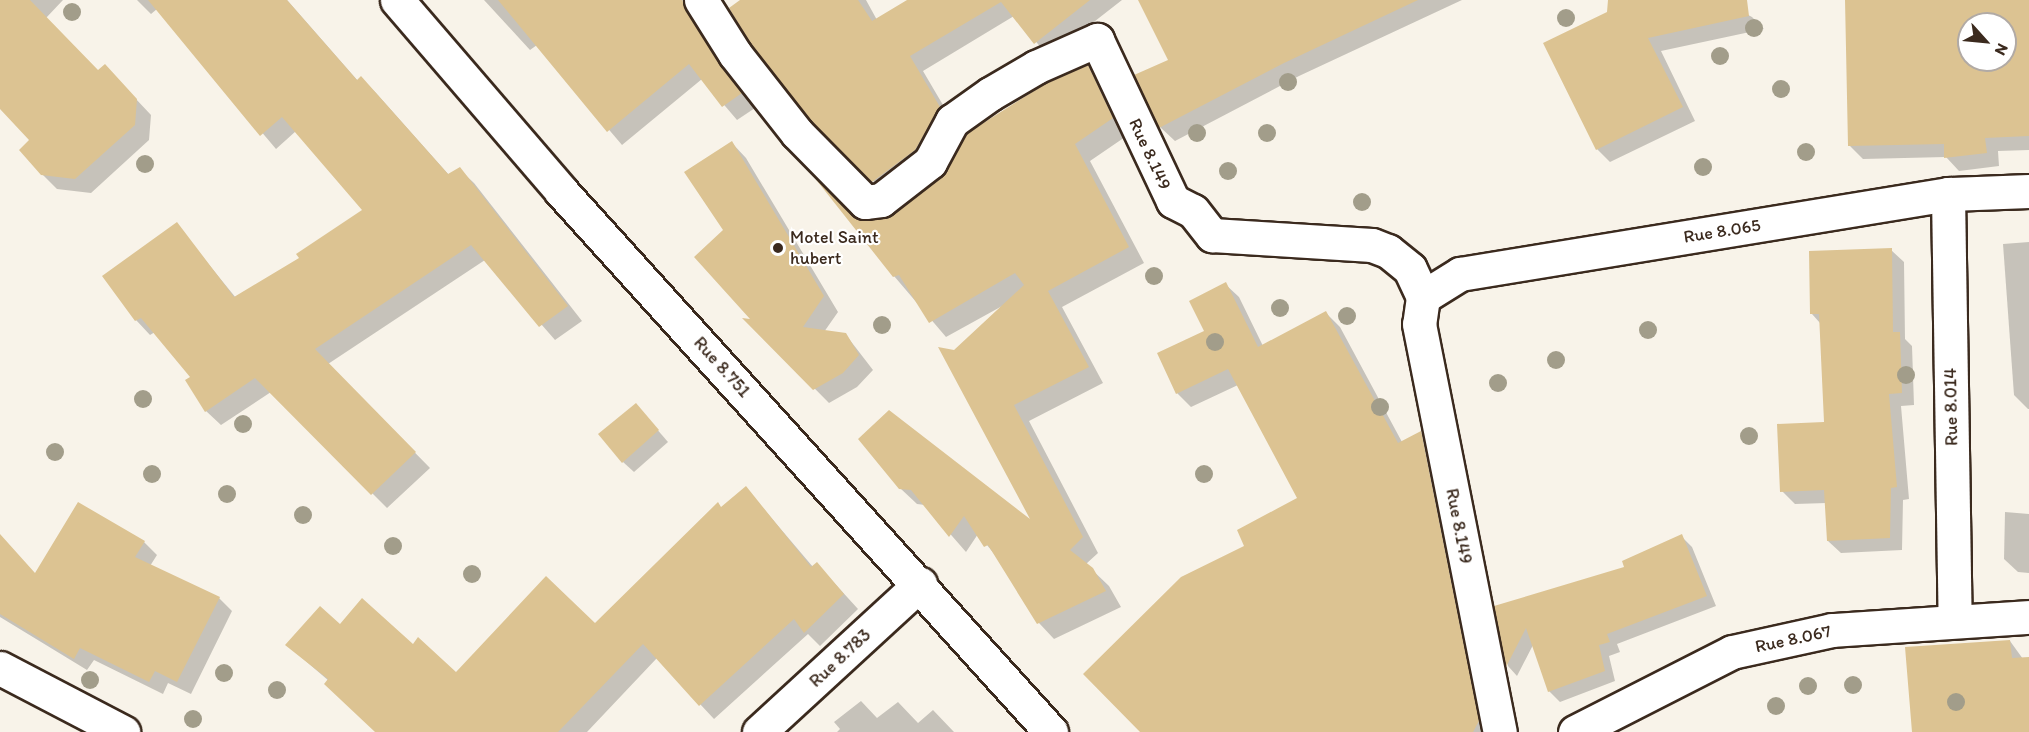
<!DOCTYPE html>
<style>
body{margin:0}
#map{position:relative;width:2029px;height:732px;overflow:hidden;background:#f8f3e9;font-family:Itim,sans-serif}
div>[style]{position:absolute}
.shadow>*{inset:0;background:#0003}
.building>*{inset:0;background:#dcc392}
.roads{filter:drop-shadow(2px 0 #3b2a1e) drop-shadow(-2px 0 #3b2a1e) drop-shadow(0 2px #3b2a1e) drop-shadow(0 -2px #3b2a1e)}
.minor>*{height:33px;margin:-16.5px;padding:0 16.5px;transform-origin:16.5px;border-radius:16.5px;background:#fff}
.secondary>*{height:33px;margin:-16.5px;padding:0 16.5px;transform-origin:16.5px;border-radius:16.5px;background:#fff}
.trees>*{width:18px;height:18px;margin:-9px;border-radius:50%;background:#a29d8a}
.dots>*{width:16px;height:16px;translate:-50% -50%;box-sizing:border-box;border:3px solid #fff;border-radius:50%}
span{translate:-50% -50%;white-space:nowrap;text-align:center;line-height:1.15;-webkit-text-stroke:4.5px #fff;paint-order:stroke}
.street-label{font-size:18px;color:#3b2a1e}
.poi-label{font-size:18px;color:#3b2a1e}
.left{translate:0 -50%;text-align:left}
.north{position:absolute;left:1957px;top:12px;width:60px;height:60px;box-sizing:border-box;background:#fff;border:2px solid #b1aaa5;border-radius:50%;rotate:117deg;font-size:16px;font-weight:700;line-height:24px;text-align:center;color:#3b2a1e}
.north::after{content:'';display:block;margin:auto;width:21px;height:27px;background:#3b2a1e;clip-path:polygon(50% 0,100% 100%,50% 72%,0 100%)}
</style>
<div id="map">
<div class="shadow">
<i style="clip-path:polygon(0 0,63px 0,46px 18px,98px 72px,119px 81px,151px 115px,149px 140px,91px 193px,57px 189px,42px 174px,31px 140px,0 107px)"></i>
<i style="clip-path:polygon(137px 0,287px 0,358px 81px,361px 78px,376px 93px,449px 175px,459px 169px,474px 183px,582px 321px,555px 340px,485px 260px,328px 364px,430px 468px,387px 508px,271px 392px,221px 425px,206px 411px,192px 377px,155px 332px,150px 335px,136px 320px,176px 224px,236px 298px,301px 258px,365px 210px,296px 131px,276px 149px,157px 9px,151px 14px)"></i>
<i style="clip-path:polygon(484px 0,691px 0,699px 26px,755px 108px,737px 120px,702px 79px,622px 145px,537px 45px,530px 50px)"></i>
<i style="clip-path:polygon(743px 0,866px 0,877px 20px,910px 0,1122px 0,1049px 57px,1014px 16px,923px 71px,953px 122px,887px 195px,812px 120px)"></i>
<i style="clip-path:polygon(1140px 0,1462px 0,1299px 76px,1175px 141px,1160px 127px,1170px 60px)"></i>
<i style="clip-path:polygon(1609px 0,1720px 0,1752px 17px,1764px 29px,1661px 51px,1695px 121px,1610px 162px,1597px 149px)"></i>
<i style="clip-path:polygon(1846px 0,1991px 0,1992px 24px,1969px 24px,1969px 60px,2005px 60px,2005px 29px,2029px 27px,2029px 150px,1998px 151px,1999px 166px,1959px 171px,1946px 157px,1863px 159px,1850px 146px)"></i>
<i style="clip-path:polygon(1088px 66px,1103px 82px,1128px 135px,1090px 161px,1144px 263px,1062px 307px,1103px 383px,1029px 421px,1098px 553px,1086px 564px,1109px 586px,1121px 607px,1054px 639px,1039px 623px,1000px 561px,978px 534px,966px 552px,925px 505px,917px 504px,900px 488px,860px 440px,1034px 524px,955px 351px,1004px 305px,946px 337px,894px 276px,858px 221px,884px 220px)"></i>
<i style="clip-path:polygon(732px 143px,746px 158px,838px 312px,824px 332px,846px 335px,873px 370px,857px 387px,829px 403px,747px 320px,754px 321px,725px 230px)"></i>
<i style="clip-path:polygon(2029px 242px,2029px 409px,2028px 409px,2014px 395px,2003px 244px)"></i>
<i style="clip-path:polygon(1891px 250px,1904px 262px,1905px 339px,1912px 346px,1914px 405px,1901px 406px,1909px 499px,1903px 500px,1902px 550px,1841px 553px,1828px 541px,1827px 503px,1795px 504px,1782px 491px,1825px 423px,1820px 323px,1812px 314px)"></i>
<i style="clip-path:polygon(1225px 284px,1239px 297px,1263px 346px,1326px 313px,1340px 327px,1402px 442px,1421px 432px,1434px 446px,1491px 732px,1142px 732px,1246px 546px,1299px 498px,1238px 385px,1191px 407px,1177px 393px)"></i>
<i style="clip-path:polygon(636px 405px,668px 442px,634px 472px,623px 462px)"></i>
<i style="clip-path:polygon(746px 488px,813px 567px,817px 564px,858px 609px,820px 646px,808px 634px,714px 719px,657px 658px,587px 732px,376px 732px,329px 681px,287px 645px,340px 626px,413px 646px,456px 674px,595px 625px)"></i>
<i style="clip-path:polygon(2005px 512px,2029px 514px,2029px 573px,2018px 572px,2004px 559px)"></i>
<i style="clip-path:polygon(0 536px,36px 575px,144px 542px,157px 555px,150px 566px,219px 598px,232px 611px,191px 694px,168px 683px,163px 694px,94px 660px,87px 670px,0 617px)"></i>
<i style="clip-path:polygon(1681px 536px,1692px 547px,1716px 606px,1617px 644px,1620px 652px,1609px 656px,1615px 681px,1560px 702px,1549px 691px,1533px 645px,1517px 676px,1508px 666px,1496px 608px,1626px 568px)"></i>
<i style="clip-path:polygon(2010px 641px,2023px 659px,2029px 659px,2029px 732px,1913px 732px)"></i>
<i style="clip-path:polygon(861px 701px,877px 718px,898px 702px,918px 723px,933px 710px,954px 732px,837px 732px,840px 729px,834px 722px)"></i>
</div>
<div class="building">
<i style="clip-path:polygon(0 0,30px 0,98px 70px,105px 64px,137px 99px,135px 125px,75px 179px,41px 175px,19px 150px,29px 140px,0 109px)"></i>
<i style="clip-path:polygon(148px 0,287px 0,357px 80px,361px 76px,448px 174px,460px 167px,568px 306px,539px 327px,471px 245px,315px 349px,416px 452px,371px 495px,255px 378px,205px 412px,185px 380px,190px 377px,141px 318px,135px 321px,102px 276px,177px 222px,234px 297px,299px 258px,296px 254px,362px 210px,282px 117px,260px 136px)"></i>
<i style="clip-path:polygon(498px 0,682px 0,719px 64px,742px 93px,722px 107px,689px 64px,607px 132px)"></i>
<i style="clip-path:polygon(740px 0,858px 0,872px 21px,907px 0,1090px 0,1034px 44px,1001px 2px,910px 56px,940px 107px,915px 150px,872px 182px,811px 121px,750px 43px,729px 8px)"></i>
<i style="clip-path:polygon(1138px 0,1418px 0,1284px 63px,1159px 128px,1134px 75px,1168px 60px)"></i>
<i style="clip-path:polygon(1608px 0,1747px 0,1749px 16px,1648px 38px,1683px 107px,1596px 150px,1543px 43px,1607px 12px)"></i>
<i style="clip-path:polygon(evenodd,1845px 0,2029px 0,2029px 136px,1985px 138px,1987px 153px,1944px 158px,1944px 144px,1848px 146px,1845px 0,1969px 24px,2005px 24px,2005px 60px,1969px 60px,1969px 24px)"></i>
<i style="clip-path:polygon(1088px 65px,1113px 118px,1075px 144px,1129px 247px,1048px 291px,1089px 367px,1014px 405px,1083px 537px,1070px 550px,1093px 568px,1106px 591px,1037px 624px,988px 545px,984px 547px,964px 516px,949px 537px,911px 490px,899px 489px,858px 439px,889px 410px,1030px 519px,938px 347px,954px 350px,1024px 285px,1015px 273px,929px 323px,899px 275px,893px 277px,814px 177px,858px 219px,884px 218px,942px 176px,966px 134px,1045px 84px)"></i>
<i style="clip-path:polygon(732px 141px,824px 296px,803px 327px,846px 333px,859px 355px,843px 373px,813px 390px,742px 318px,750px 319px,694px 257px,723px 230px,684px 172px)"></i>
<i style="clip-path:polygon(1892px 248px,1893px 332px,1900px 332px,1902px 393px,1889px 394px,1897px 487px,1891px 488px,1890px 538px,1827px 541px,1824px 490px,1780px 492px,1777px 424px,1824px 422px,1819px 314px,1810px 314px,1809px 251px)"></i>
<i style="clip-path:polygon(1226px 282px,1258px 347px,1326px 311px,1398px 443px,1421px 431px,1479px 721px,1473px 732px,1140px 732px,1083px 674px,1181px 577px,1244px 546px,1237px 530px,1297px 498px,1228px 369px,1176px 394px,1157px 353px,1204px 331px,1189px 301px)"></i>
<i style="clip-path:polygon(636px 403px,659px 430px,622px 463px,598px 434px)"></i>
<i style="clip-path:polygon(746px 486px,811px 567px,817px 562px,844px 594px,804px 633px,794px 619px,699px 706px,643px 644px,558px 732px,375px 732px,324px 684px,328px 679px,285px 645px,320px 606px,340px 624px,362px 598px,413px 644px,418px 637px,456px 672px,546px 576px,595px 623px,718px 502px,721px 507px)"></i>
<i style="clip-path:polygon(78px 502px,145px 541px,135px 557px,220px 597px,177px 682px,155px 671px,149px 682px,80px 648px,74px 659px,0 614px,0 534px,35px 573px)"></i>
<i style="clip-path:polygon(1682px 534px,1707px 596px,1607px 634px,1610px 642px,1599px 645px,1605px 671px,1548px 692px,1526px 628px,1506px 667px,1494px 606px,1624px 567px,1622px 561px)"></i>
<i style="clip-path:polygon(2010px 640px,2012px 658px,2029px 657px,2029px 732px,1912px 732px,1905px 647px)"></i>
</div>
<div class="roads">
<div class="minor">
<i style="left:701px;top:0;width:64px;rotate:57.8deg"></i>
<i style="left:735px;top:54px;width:100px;rotate:51.9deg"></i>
<i style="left:797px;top:133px;width:97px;rotate:45.4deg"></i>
<i style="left:865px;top:202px;width:16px;rotate:-7deg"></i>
<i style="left:881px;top:200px;width:62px;rotate:-37.8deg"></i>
<i style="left:930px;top:162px;width:47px;rotate:-61.8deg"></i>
<i style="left:952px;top:121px;width:47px;rotate:-35.4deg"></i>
<i style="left:990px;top:94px;width:53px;rotate:-30.4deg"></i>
<i style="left:1036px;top:67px;width:67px;rotate:-23.9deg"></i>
<i style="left:1097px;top:40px;width:178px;rotate:64.7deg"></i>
<i style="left:1173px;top:201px;width:22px;rotate:27deg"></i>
<i style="left:1193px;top:211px;width:31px;rotate:52deg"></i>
<i style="left:1212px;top:235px;width:160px;rotate:3.6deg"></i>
<i style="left:1372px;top:245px;width:17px;rotate:21deg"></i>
<i style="left:1388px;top:251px;width:28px;rotate:39deg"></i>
<i style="left:1410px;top:269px;width:31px;rotate:65deg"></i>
<i style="left:1423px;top:297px;width:27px;rotate:98deg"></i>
<i style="left:1419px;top:324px;width:416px;rotate:78.8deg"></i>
<i style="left:1948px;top:194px;width:426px;rotate:89.1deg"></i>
<i style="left:1423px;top:297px;width:44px;rotate:-31.9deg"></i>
<i style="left:1460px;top:274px;width:495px;rotate:-9.3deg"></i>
<i style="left:1948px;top:194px;width:81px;rotate:-2.1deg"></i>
<i style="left:0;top:668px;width:139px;rotate:27.5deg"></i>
<i style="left:759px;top:732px;width:219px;rotate:-42.6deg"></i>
<i style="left:1575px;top:732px;width:176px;rotate:-27deg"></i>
<i style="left:1732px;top:652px;width:102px;rotate:-12.4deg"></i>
<i style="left:1832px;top:630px;width:197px;rotate:-3.8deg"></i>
</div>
<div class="secondary">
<i style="left:397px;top:0;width:252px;rotate:49.3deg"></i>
<i style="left:561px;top:191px;width:730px;rotate:47.83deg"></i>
</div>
</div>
<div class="trees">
<i style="left:72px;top:12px"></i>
<i style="left:1566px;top:18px"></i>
<i style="left:1754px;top:28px"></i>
<i style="left:1720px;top:56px"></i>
<i style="left:1288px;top:82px"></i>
<i style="left:1781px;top:89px"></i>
<i style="left:1197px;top:133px"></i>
<i style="left:1267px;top:133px"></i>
<i style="left:1806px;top:152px"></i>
<i style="left:145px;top:164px"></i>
<i style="left:1703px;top:167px"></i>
<i style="left:1228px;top:171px"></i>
<i style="left:1362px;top:202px"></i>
<i style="left:1154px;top:276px"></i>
<i style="left:1280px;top:308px"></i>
<i style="left:1347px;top:316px"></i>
<i style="left:882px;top:325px"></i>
<i style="left:1648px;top:330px"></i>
<i style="left:1215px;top:342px"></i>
<i style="left:1556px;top:360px"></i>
<i style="left:1906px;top:375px"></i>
<i style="left:1498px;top:383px"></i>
<i style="left:143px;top:399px"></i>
<i style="left:1380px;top:407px"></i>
<i style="left:243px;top:424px"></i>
<i style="left:1749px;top:436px"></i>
<i style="left:55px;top:452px"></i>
<i style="left:152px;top:474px"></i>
<i style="left:1204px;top:474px"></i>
<i style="left:227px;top:494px"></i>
<i style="left:303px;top:515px"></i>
<i style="left:393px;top:546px"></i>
<i style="left:472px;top:574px"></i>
<i style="left:224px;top:673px"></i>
<i style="left:90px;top:680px"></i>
<i style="left:1853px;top:685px"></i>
<i style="left:1808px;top:686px"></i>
<i style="left:277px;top:690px"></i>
<i style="left:1956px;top:702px"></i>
<i style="left:1776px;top:706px"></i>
<i style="left:193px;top:719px"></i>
</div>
<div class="dots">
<i style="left:778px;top:248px;background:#3b2a1e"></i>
</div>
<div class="street-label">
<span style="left:1150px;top:154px;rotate:65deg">Rue 8.149</span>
<span style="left:1722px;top:231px;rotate:-9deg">Rue 8.065</span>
<span style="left:722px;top:367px;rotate:48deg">Rue 8.751</span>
<span style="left:1951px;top:407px;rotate:-91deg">Rue 8.014</span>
<span style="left:1459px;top:526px;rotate:79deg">Rue 8.149</span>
<span style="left:1793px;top:639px;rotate:-12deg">Rue 8.067</span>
<span style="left:840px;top:658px;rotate:-43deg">Rue 8.783</span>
</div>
<div class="poi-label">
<span class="left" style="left:790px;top:248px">Motel Saint<br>hubert</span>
</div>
<div class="north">N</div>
</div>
